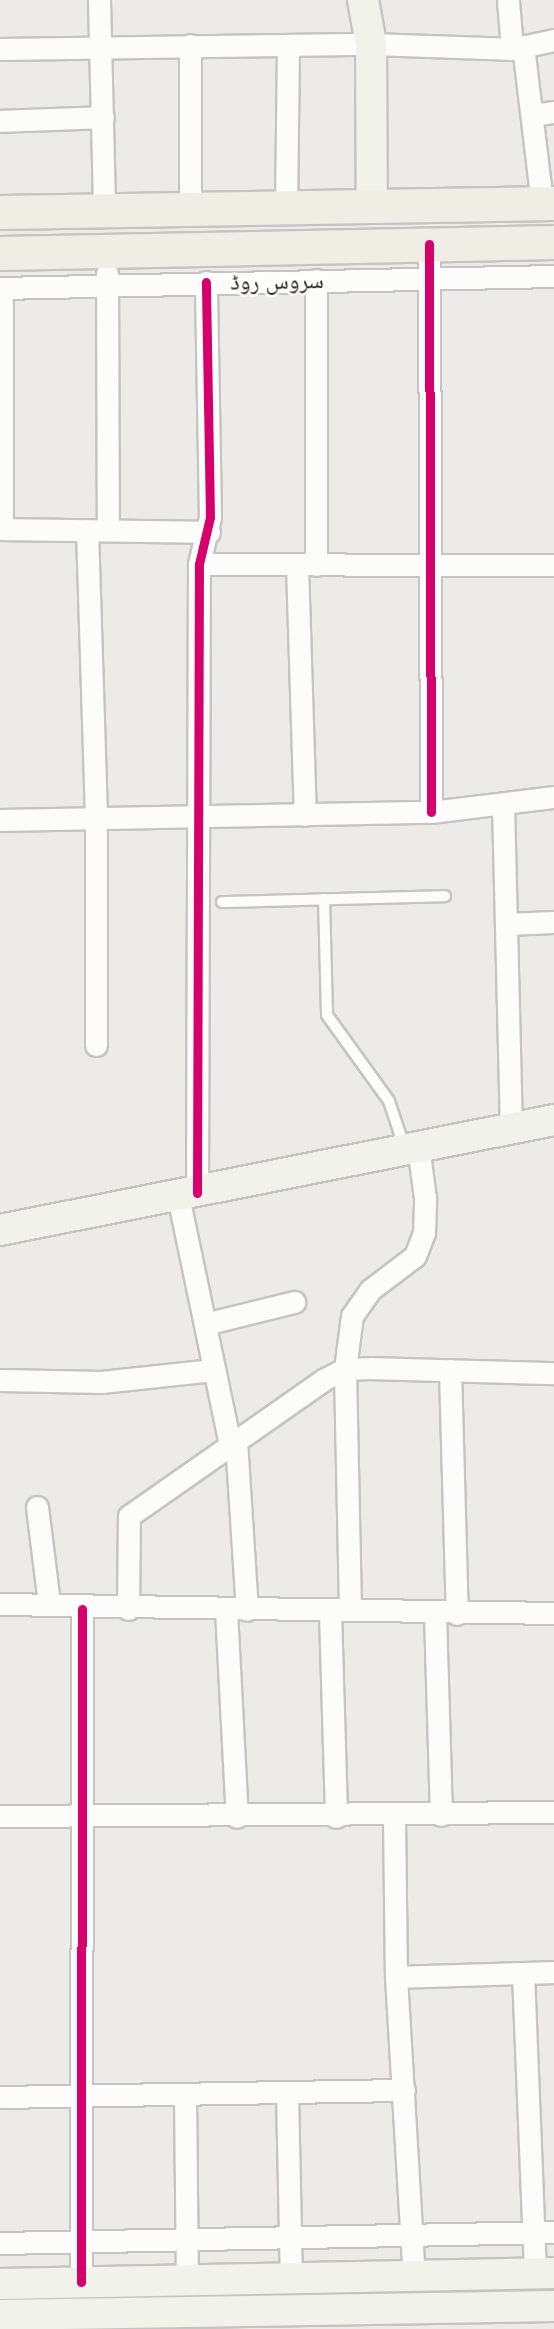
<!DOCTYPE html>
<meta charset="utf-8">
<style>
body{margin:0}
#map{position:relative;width:554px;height:2329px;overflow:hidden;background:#edebe7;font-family:Montserrat,"Noto Naskh Arabic",sans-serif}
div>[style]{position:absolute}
.roads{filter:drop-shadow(2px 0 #c5c4c3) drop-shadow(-2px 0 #c5c4c3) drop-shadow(0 2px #c5c4c3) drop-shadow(0 -2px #c5c4c3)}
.lane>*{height:10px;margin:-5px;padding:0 5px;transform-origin:5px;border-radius:5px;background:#fcfcfb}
.street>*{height:21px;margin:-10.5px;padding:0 10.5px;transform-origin:10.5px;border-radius:10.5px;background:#fcfcfb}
.secondary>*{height:30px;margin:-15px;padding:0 15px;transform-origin:15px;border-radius:15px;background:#f1f3ea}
.primary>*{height:33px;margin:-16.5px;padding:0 16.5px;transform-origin:16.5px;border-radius:16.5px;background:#f0ede5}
.cycleway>*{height:9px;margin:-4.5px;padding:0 4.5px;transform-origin:4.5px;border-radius:4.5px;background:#d6006c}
span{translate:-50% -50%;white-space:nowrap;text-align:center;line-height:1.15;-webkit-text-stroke:5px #fff;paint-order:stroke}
.street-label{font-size:23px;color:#1e1e1e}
</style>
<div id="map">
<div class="roads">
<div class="lane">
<i style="left:324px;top:899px;width:116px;rotate:88.5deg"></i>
<i style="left:327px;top:1015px;width:106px;rotate:54.2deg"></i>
<i style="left:389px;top:1101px;width:47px;rotate:71.6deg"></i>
<i style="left:222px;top:902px;width:223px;rotate:-1.5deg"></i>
</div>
<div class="street">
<i style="left:99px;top:0;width:210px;rotate:88.6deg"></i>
<i style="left:508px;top:0;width:49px;rotate:85.3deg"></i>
<i style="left:523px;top:46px;width:158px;rotate:83.1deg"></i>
<i style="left:0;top:49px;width:371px;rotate:-0.8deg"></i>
<i style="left:371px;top:44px;width:141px;rotate:2deg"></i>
<i style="left:512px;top:49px;width:43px;rotate:-12.1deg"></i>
<i style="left:532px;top:115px;width:22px;rotate:-8deg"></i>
<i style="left:0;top:121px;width:103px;rotate:-2.2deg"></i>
<i style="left:286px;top:209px;width:163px;rotate:-89.3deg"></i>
<i style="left:190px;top:210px;width:165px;rotate:-90deg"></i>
<i style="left:429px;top:244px;width:568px;rotate:89.8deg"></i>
<i style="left:107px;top:273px;width:257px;rotate:89.8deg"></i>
<i style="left:0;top:288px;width:554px;rotate:-1.24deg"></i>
<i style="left:0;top:529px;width:209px;rotate:0.8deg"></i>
<i style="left:2px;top:529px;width:241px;rotate:-90deg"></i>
<i style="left:87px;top:530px;width:289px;rotate:88.2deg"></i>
<i style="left:96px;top:819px;width:226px;rotate:90deg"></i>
<i style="left:199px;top:564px;width:355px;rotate:0.2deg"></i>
<i style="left:297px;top:565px;width:250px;rotate:88.2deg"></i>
<i style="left:316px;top:565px;width:285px;rotate:-90deg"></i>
<i style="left:503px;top:804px;width:322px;rotate:88.6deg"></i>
<i style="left:0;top:820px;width:431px;rotate:-1.1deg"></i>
<i style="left:431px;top:812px;width:124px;rotate:-7deg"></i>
<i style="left:506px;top:924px;width:48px;rotate:-2.4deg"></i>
<i style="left:197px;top:1193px;width:629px;rotate:-89.82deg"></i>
<i style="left:199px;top:564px;width:48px;rotate:-76.8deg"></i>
<i style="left:210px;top:517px;width:235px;rotate:-91deg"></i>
<i style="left:178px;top:1196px;width:253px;rotate:78.2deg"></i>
<i style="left:205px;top:1324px;width:92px;rotate:-13.9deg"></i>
<i style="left:450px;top:1370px;width:244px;rotate:88.4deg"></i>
<i style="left:0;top:1380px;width:101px;rotate:1.1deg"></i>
<i style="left:101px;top:1382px;width:113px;rotate:-6.1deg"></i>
<i style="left:236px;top:1441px;width:169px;rotate:86.3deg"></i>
<i style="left:37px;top:1507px;width:98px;rotate:82.9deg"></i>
<i style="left:0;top:1604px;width:554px;rotate:0.93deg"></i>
<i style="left:128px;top:1609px;width:93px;rotate:-89.4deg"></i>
<i style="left:129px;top:1516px;width:237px;rotate:-35deg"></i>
<i style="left:323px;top:1380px;width:25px;rotate:-27deg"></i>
<i style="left:345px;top:1369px;width:25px;rotate:-2deg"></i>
<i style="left:370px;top:1368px;width:184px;rotate:1.6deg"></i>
<i style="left:226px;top:1610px;width:207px;rotate:87deg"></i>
<i style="left:350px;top:1610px;width:241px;rotate:-91.2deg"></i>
<i style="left:345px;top:1369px;width:53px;rotate:-82.5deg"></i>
<i style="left:352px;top:1316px;width:32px;rotate:-55deg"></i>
<i style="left:370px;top:1290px;width:56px;rotate:-37.1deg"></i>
<i style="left:415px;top:1256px;width:25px;rotate:-69deg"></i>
<i style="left:424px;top:1233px;width:35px;rotate:-88deg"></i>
<i style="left:425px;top:1198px;width:52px;rotate:-97.7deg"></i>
<i style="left:330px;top:1612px;width:205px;rotate:88.3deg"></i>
<i style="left:435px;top:1614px;width:201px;rotate:88.3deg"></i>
<i style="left:0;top:1816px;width:554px;rotate:-0.41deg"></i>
<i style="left:394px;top:1817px;width:160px;rotate:89.3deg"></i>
<i style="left:396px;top:1977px;width:300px;rotate:86.6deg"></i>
<i style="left:523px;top:1973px;width:300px;rotate:87.7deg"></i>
<i style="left:396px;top:1977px;width:158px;rotate:-1.8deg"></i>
<i style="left:287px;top:2092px;width:186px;rotate:88.8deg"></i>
<i style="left:185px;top:2094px;width:186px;rotate:89.4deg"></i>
<i style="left:0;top:2097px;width:404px;rotate:-1deg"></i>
<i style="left:0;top:2243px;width:554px;rotate:-1.14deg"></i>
<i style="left:81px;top:2282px;width:673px;rotate:-89.91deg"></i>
</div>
<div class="secondary">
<i style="left:363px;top:0;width:45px;rotate:79.7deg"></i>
<i style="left:371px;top:44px;width:164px;rotate:89.7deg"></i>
<i style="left:0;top:1230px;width:565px;rotate:-11.23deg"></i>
<i style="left:0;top:2284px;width:554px;rotate:-1.14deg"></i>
<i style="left:0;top:2315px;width:554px;rotate:-0.93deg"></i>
</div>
<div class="primary">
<i style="left:0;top:212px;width:554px;rotate:-0.93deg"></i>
<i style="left:0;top:253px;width:554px;rotate:-1.14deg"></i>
</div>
</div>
<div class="cycleway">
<i style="left:429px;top:244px;width:568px;rotate:89.8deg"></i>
<i style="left:197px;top:1193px;width:629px;rotate:-89.82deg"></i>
<i style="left:199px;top:564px;width:48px;rotate:-76.8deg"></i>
<i style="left:210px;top:517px;width:235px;rotate:-91deg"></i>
<i style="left:81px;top:2282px;width:673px;rotate:-89.91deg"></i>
</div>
<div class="street-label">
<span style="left:277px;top:281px;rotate:-1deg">سروس روڈ</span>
</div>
</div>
